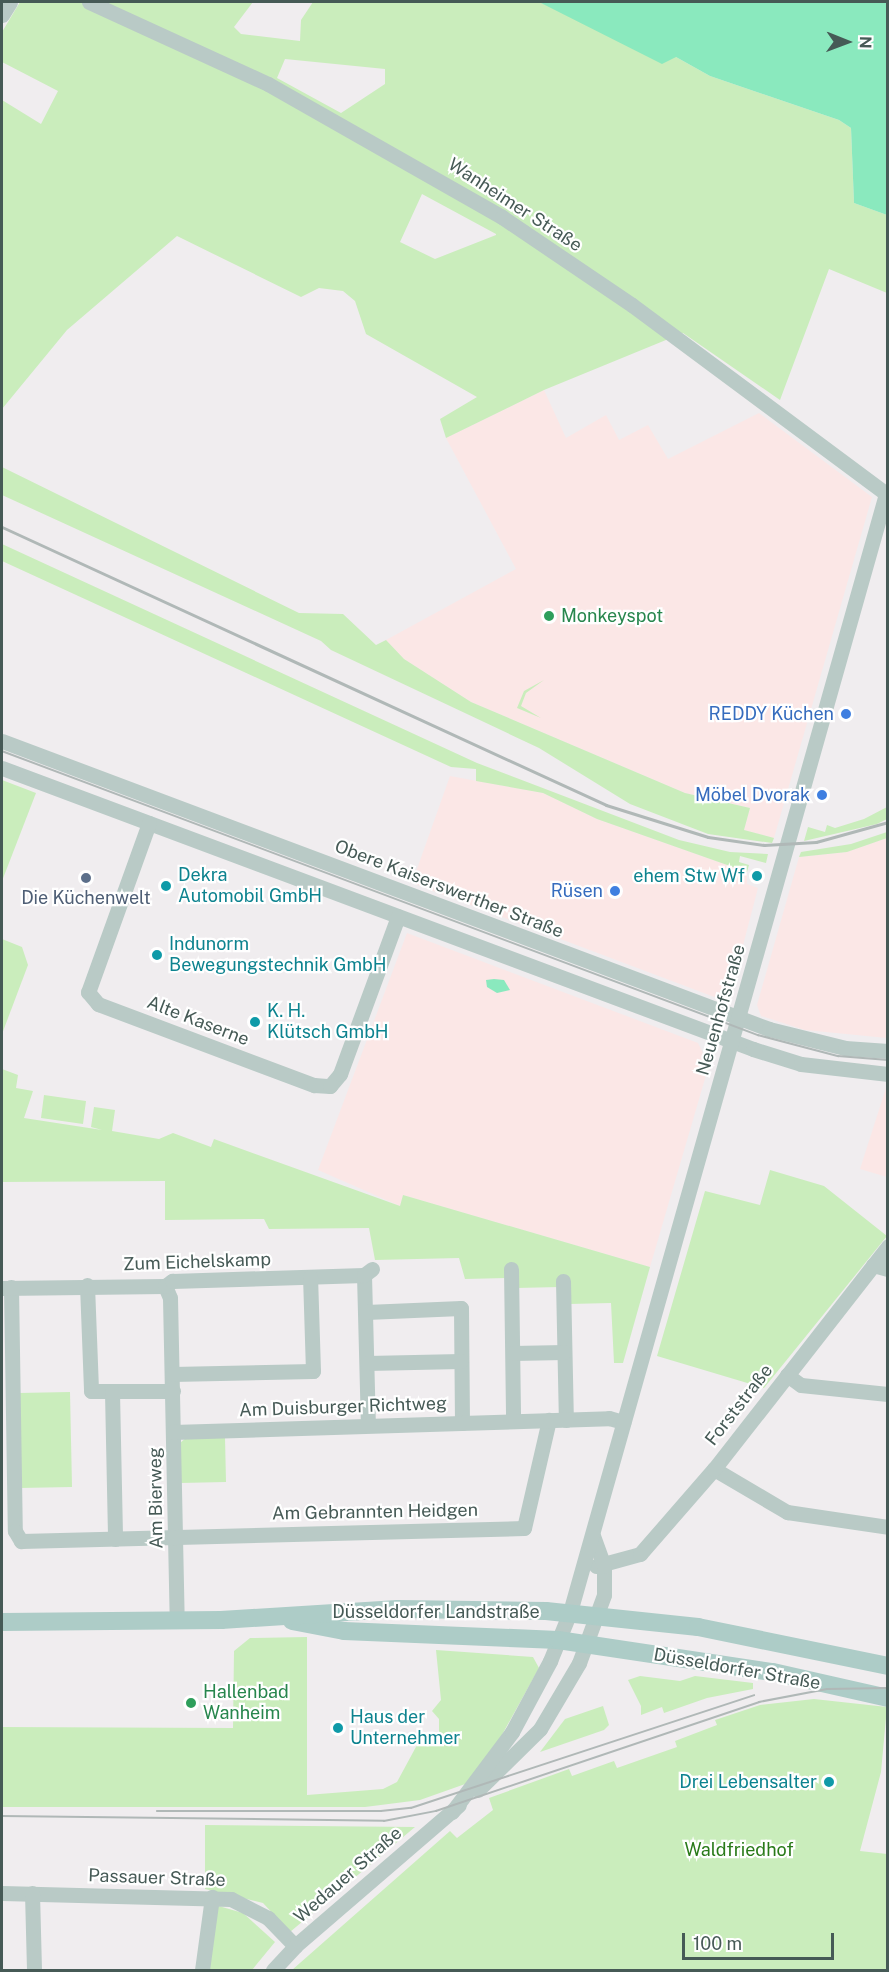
<!DOCTYPE html>
<meta charset="utf-8">
<style>
body{margin:0}
#map{position:relative;width:889px;height:1972px;overflow:hidden;background:#f0edef;font-family:"Public Sans",sans-serif}
div>[style]{position:absolute}
.commercial>*{inset:0;background:#fbe7e6}
.green>*{inset:0;background:#caedbc}
.water>*{inset:0;background:#8ae9be}
.minor>*{height:15px;margin:-7.5px;padding:0 7.5px;transform-origin:7.5px;border-radius:7.5px;background:#b9cac6}
.major>*{height:18px;margin:-9px;padding:0 9px;transform-origin:9px;border-radius:9px;background:#adccc7}
.tram>*{height:1.5px;margin:-0.75px;padding:0 0.75px;transform-origin:0.75px;border-radius:0.75px;background:#b0b8b7}
.rail>*{height:3px;margin:-1.5px;padding:0 1.5px;transform-origin:1.5px;border-radius:1.5px;background:#b0b8b7}
.dots>*{width:16px;height:16px;translate:-50% -50%;box-sizing:border-box;border:3px solid #fff;border-radius:50%}
span{translate:-50% -50%;white-space:nowrap;text-align:center;line-height:1.15;-webkit-text-stroke:4.5px #fff;paint-order:stroke}
.street-label{font-size:18px;color:#465a56}
.leisure-label{font-size:18px;color:#27864d}
.left{translate:0 -50%;text-align:left}
.shop-label{font-size:18px;color:#366cbe}
.right{translate:-100% -50%;text-align:right}
.culture-label{font-size:18px;color:#0d838f}
.service-label{font-size:18px;color:#4e5e75}
.park-label{font-size:18px;color:#297a19}
.frame{position:absolute;inset:0;border:3px solid #465a56;pointer-events:none}
.north{position:absolute;left:817px;top:12px;width:60px;height:60px;-webkit-text-stroke:4px #fff;paint-order:stroke;rotate:91deg;font-size:16px;font-weight:700;line-height:24px;text-align:center;color:#465a56}
.north::after{content:'';display:block;margin:auto;width:21px;height:27px;background:#465a56;clip-path:polygon(50% 0,100% 100%,50% 72%,0 100%)}
.scale{position:absolute;left:682px;top:1933px;width:152px;height:27px;box-sizing:border-box;border:3px solid #465a56;border-top:0;padding-left:8px;font-size:18px;line-height:21px;white-space:nowrap;color:#465a56;-webkit-text-stroke:4px #fff;paint-order:stroke}
</style>
<div id="map">
<div class="commercial">
<i style="clip-path:polygon(544px 390px,566px 438px,606px 415px,619px 440px,648px 425px,668px 459px,759px 413px,872px 497px,774px 838px,744px 830px,750px 808px,685px 793px,471px 702px,404px 659px,386px 640px,516px 569px,446px 438px)"></i>
<i style="clip-path:polygon(450px 776px,543px 793px,597px 819px,747px 872px,747px 884px,758px 888px,731px 991px,717px 998px,412px 883px)"></i>
<i style="clip-path:polygon(887px 838px,887px 1038px,805px 1030px,761px 1016px,757px 1005px,799px 857px,847px 852px)"></i>
<i style="clip-path:polygon(407px 933px,698px 1043px,709px 1065px,650px 1267px,403px 1195px,400px 1206px,318px 1170px)"></i>
<i style="clip-path:polygon(886px 1088px,888px 1088px,887px 1177px,860px 1169px)"></i>
</div>
<div class="green">
<i style="clip-path:polygon(evenodd,20px 2px,253px 2px,234px 27px,241px 34px,300px 41px,301px 20px,313px 2px,539px 2px,676px 57px,710px 76px,839px 120px,851px 128px,854px 203px,887px 215px,887px 293px,829px 269px,780px 400px,683px 333px,544px 390px,446px 438px,440px 419px,477px 397px,366px 334px,355px 301px,343px 291px,319px 288px,301px 297px,177px 236px,67px 330px,2px 409px,2px 100px,41px 124px,58px 91px,2px 62px,2px 32px,20px 2px,285px 59px,385px 69px,385px 84px,341px 113px,277px 78px,285px 59px,20px 2px,422px 194px,496px 234px,496px 235px,435px 259px,400px 242px,422px 194px)"></i>
<i style="clip-path:polygon(2px 467px,299px 613px,343px 614px,376px 645px,386px 640px,404px 659px,471px 702px,685px 793px,750px 808px,744px 830px,774px 838px,772px 843px,708px 834px,630px 804px,539px 748px,331px 650px,321px 641px,2px 495px)"></i>
<i style="clip-path:polygon(2px 544px,477px 763px,679px 840px,730px 852px,768px 854px,766px 863px,740px 856px,739px 862px,749px 865px,747px 872px,597px 819px,543px 793px,476px 781px,476px 769px,451px 767px,2px 561px)"></i>
<i style="clip-path:polygon(544px 680px,526px 693px,521px 706px,541px 718px,517px 708px,524px 691px)"></i>
<i style="clip-path:polygon(2px 780px,36px 793px,2px 881px)"></i>
<i style="clip-path:polygon(887px 807px,887px 819px,877px 824px,804px 841px,808px 827px,825px 832px,827px 825px,835px 828px,864px 819px)"></i>
<i style="clip-path:polygon(887px 832px,887px 838px,847px 852px,799px 857px,801px 852px,851px 844px)"></i>
<i style="clip-path:polygon(2px 939px,22px 947px,28px 965px,2px 1034px)"></i>
<i style="clip-path:polygon(2px 1069px,18px 1075px,16px 1088px,33px 1091px,24px 1118px,102px 1130px,91px 1127px,94px 1107px,115px 1110px,112px 1131px,159px 1139px,173px 1133px,211px 1147px,214px 1139px,400px 1206px,403px 1195px,650px 1267px,623px 1363px,614px 1363px,611px 1303px,569px 1304px,560px 1287px,516px 1288px,506px 1278px,465px 1279px,459px 1258px,375px 1260px,369px 1228px,269px 1229px,264px 1219px,165px 1220px,165px 1181px,2px 1182px)"></i>
<i style="clip-path:polygon(44px 1095px,86px 1101px,83px 1124px,41px 1118px)"></i>
<i style="clip-path:polygon(770px 1170px,824px 1186px,887px 1236px,764px 1388px,657px 1356px,705px 1191px,760px 1205px)"></i>
<i style="clip-path:polygon(70px 1392px,72px 1487px,19px 1488px,18px 1393px)"></i>
<i style="clip-path:polygon(225px 1437px,226px 1482px,180px 1483px,180px 1443px,186px 1438px)"></i>
<i style="clip-path:polygon(307px 1637px,307px 1795px,383px 1789px,397px 1782px,417px 1745px,439px 1733px,439px 1719px,432px 1711px,441px 1700px,436px 1650px,533px 1657px,539px 1668px,498px 1742px,468px 1783px,420px 1800px,365px 1807px,2px 1807px,2px 1727px,233px 1728px,234px 1651px,250px 1638px)"></i>
<i style="clip-path:polygon(640px 1676px,680px 1681px,695px 1676px,753px 1683px,753px 1689px,707px 1698px,664px 1713px,662px 1707px,641px 1715px,641px 1706px,628px 1680px)"></i>
<i style="clip-path:polygon(814px 1699px,887px 1707px,881px 1772px,860px 1851px,887px 1854px,887px 1970px,292px 1970px,450px 1831px,457px 1838px,493px 1810px,489px 1798px,569px 1769px,572px 1776px,614px 1761px,617px 1768px,677px 1747px,675px 1741px,717px 1725px,715px 1720px,760px 1705px)"></i>
<i style="clip-path:polygon(603px 1706px,609px 1725px,604px 1730px,540px 1752px,565px 1719px)"></i>
<i style="clip-path:polygon(205px 1825px,415px 1827px,290px 1932px,263px 1903px,205px 1889px)"></i>
<i style="clip-path:polygon(215px 1905px,243px 1913px,275px 1942px,252px 1970px,206px 1970px)"></i>
</div>
<div class="water">
<i style="clip-path:polygon(539px 2px,887px 2px,887px 215px,854px 203px,851px 128px,839px 120px,710px 76px,676px 57px,662px 64px)"></i>
<i style="clip-path:polygon(494px 979px,504px 980px,510px 990px,497px 993px,487px 987px,486px 980px)"></i>
</div>
<div class="minor">
<i style="left:89px;top:2px;width:197px;rotate:24.6deg"></i>
<i style="left:268px;top:84px;width:269px;rotate:29.6deg"></i>
<i style="left:502px;top:217px;width:157px;rotate:34.1deg"></i>
<i style="left:632px;top:305px;width:319px;rotate:36.6deg"></i>
<i style="left:2px;top:15px;width:15px;rotate:-58deg"></i>
<i style="left:2px;top:741px;width:819px;rotate:20.58deg"></i>
<i style="left:769px;top:1029px;width:78px;rotate:14deg"></i>
<i style="left:845px;top:1048px;width:43px;rotate:4deg"></i>
<i style="left:2px;top:768px;width:802px;rotate:20.51deg"></i>
<i style="left:753px;top:1049px;width:50px;rotate:17.4deg"></i>
<i style="left:801px;top:1064px;width:88px;rotate:6.6deg"></i>
<i style="left:149px;top:823px;width:180px;rotate:109.8deg"></i>
<i style="left:88px;top:992px;width:16px;rotate:50deg"></i>
<i style="left:98px;top:1004px;width:231px;rotate:20.6deg"></i>
<i style="left:314px;top:1085px;width:16px;rotate:4deg"></i>
<i style="left:330px;top:1086px;width:16px;rotate:-50deg"></i>
<i style="left:340px;top:1074px;width:168px;rotate:-69.8deg"></i>
<i style="left:873px;top:1265px;width:16px;rotate:15deg"></i>
<i style="left:511px;top:1269px;width:152px;rotate:89.2deg"></i>
<i style="left:364px;top:1275px;width:150px;rotate:88.5deg"></i>
<i style="left:563px;top:1281px;width:139px;rotate:88.8deg"></i>
<i style="left:87px;top:1285px;width:106px;rotate:87.8deg"></i>
<i style="left:91px;top:1391px;width:82px"></i>
<i style="left:165px;top:1286px;width:13px;rotate:67deg"></i>
<i style="left:170px;top:1298px;width:323px;rotate:88.8deg"></i>
<i style="left:11px;top:1287px;width:244px;rotate:89.1deg"></i>
<i style="left:15px;top:1531px;width:12px;rotate:59deg"></i>
<i style="left:21px;top:1541px;width:503px;rotate:-1.48deg"></i>
<i style="left:524px;top:1528px;width:111px;rotate:-77deg"></i>
<i style="left:2px;top:1288px;width:163px;rotate:-0.7deg"></i>
<i style="left:165px;top:1286px;width:9px;rotate:-36deg"></i>
<i style="left:172px;top:1281px;width:192px;rotate:-1.8deg"></i>
<i style="left:364px;top:1275px;width:10px;rotate:-37deg"></i>
<i style="left:366px;top:1312px;width:95px;rotate:-2.4deg"></i>
<i style="left:461px;top:1308px;width:115px;rotate:89.5deg"></i>
<i style="left:513px;top:1353px;width:51px;rotate:-1.1deg"></i>
<i style="left:367px;top:1363px;width:94px;rotate:-1.2deg"></i>
<i style="left:172px;top:1374px;width:141px;rotate:-1.2deg"></i>
<i style="left:313px;top:1371px;width:94px;rotate:-91.8deg"></i>
<i style="left:787px;top:1375px;width:17px;rotate:36deg"></i>
<i style="left:801px;top:1385px;width:87px;rotate:5.9deg"></i>
<i style="left:112px;top:1392px;width:147px;rotate:88.8deg"></i>
<i style="left:173px;top:1432px;width:436px;rotate:-1.8deg"></i>
<i style="left:609px;top:1418px;width:15px;rotate:16deg"></i>
<i style="left:714px;top:1469px;width:85px;rotate:30.5deg"></i>
<i style="left:787px;top:1512px;width:102px;rotate:8.4deg"></i>
<i style="left:596px;top:1566px;width:46px;rotate:-15.3deg"></i>
<i style="left:640px;top:1554px;width:113px;rotate:-49deg"></i>
<i style="left:714px;top:1469px;width:283px;rotate:-52deg"></i>
<i style="left:478px;top:1790px;width:87px;rotate:-44.5deg"></i>
<i style="left:540px;top:1729px;width:77px;rotate:-59.4deg"></i>
<i style="left:579px;top:1663px;width:72px;rotate:-69.8deg"></i>
<i style="left:604px;top:1595px;width:29px;rotate:-90deg"></i>
<i style="left:604px;top:1566px;width:32px;rotate:-110deg"></i>
<i style="left:452px;top:1812px;width:100px;rotate:-53.1deg"></i>
<i style="left:512px;top:1732px;width:81px;rotate:-61.8deg"></i>
<i style="left:550px;top:1661px;width:53px;rotate:-67.8deg"></i>
<i style="left:570px;top:1612px;width:1162px;rotate:-74.22deg"></i>
<i style="left:2px;top:1893px;width:229px;rotate:1.5deg"></i>
<i style="left:231px;top:1899px;width:42px;rotate:27.2deg"></i>
<i style="left:268px;top:1918px;width:39px;rotate:46deg"></i>
<i style="left:32px;top:1893px;width:77px;rotate:88.5deg"></i>
<i style="left:202px;top:1970px;width:74px;rotate:-82.2deg"></i>
<i style="left:273px;top:1970px;width:33px;rotate:-47deg"></i>
<i style="left:295px;top:1946px;width:216px;rotate:-40.7deg"></i>
</div>
<div class="major">
<i style="left:292px;top:1621px;width:53px;rotate:10.9deg"></i>
<i style="left:344px;top:1631px;width:214px;rotate:2.4deg"></i>
<i style="left:558px;top:1640px;width:217px;rotate:8.5deg"></i>
<i style="left:773px;top:1672px;width:118px;rotate:12.7deg"></i>
<i style="left:2px;top:1622px;width:219px;rotate:-0.5deg"></i>
<i style="left:221px;top:1620px;width:177px;rotate:-3.6deg"></i>
<i style="left:398px;top:1609px;width:148px;rotate:0.8deg"></i>
<i style="left:546px;top:1611px;width:153px;rotate:6deg"></i>
<i style="left:698px;top:1627px;width:194px;rotate:11.6deg"></i>
</div>
<div class="tram">
<i style="left:2px;top:751px;width:808px;rotate:20.59deg"></i>
<i style="left:758px;top:1035px;width:83px;rotate:14.7deg"></i>
<i style="left:838px;top:1056px;width:50px;rotate:4.6deg"></i>
<i style="left:157px;top:1811px;width:224px"></i>
<i style="left:381px;top:1811px;width:30px;rotate:-6deg"></i>
<i style="left:411px;top:1808px;width:361px;rotate:-18.2deg"></i>
<i style="left:2px;top:1816px;width:382px;rotate:0.7deg"></i>
<i style="left:384px;top:1821px;width:53px;rotate:-10.9deg"></i>
<i style="left:436px;top:1811px;width:341px;rotate:-18.6deg"></i>
<i style="left:759px;top:1702px;width:69px;rotate:-10.8deg"></i>
<i style="left:827px;top:1689px;width:61px;rotate:-0.9deg"></i>
</div>
<div class="rail">
<i style="left:2px;top:527px;width:665px;rotate:24.71deg"></i>
<i style="left:606px;top:805px;width:107px;rotate:17.4deg"></i>
<i style="left:708px;top:837px;width:57px;rotate:8.1deg"></i>
<i style="left:764px;top:845px;width:52px;rotate:-3.3deg"></i>
<i style="left:816px;top:842px;width:75px;rotate:-15.5deg"></i>
</div>
<div class="dots">
<i style="left:549px;top:616px;background:#2e9e5b"></i>
<i style="left:846px;top:714px;background:#3f7fe0"></i>
<i style="left:822px;top:795px;background:#3f7fe0"></i>
<i style="left:757px;top:876px;background:#0f9aa8"></i>
<i style="left:86px;top:878px;background:#5c6f8a"></i>
<i style="left:166px;top:886px;background:#0f9aa8"></i>
<i style="left:615px;top:891px;background:#3f7fe0"></i>
<i style="left:157px;top:955px;background:#0f9aa8"></i>
<i style="left:255px;top:1022px;background:#0f9aa8"></i>
<i style="left:191px;top:1703px;background:#2e9e5b"></i>
<i style="left:338px;top:1728px;background:#0f9aa8"></i>
<i style="left:829px;top:1782px;background:#0f9aa8"></i>
</div>
<div class="street-label">
<span style="left:515px;top:205px;rotate:33deg">Wanheimer Straße</span>
<span style="left:449px;top:889px;rotate:21deg">Obere Kaiserswerther Straße</span>
<span style="left:721px;top:1010px;rotate:-74deg">Neuenhofstraße</span>
<span style="left:198px;top:1021px;rotate:21deg">Alte Kaserne</span>
<span style="left:197px;top:1262px;rotate:-2deg">Zum Eichelskamp</span>
<span style="left:739px;top:1405px;rotate:-52deg">Forststraße</span>
<span style="left:343px;top:1407px;rotate:-2deg">Am Duisburger Richtweg</span>
<span style="left:156px;top:1498px;rotate:-91deg">Am Bierweg</span>
<span style="left:375px;top:1512px;rotate:-1deg">Am Gebrannten Heidgen</span>
<span style="left:436px;top:1612px">Düsseldorfer Landstraße</span>
<span style="left:737px;top:1669px;rotate:10deg">Düsseldorfer Straße</span>
<span style="left:348px;top:1875px;rotate:-41deg">Wedauer Straße</span>
<span style="left:157px;top:1878px;rotate:2deg">Passauer Straße</span>
</div>
<div class="leisure-label">
<span class="left" style="left:561px;top:616px">Monkeyspot</span>
<span class="left" style="left:203px;top:1703px">Hallenbad<br>Wanheim</span>
</div>
<div class="shop-label">
<span class="right" style="left:834px;top:714px">REDDY Küchen</span>
<span class="right" style="left:810px;top:795px">Möbel Dvorak</span>
<span class="right" style="left:603px;top:891px">Rüsen</span>
</div>
<div class="culture-label">
<span class="left" style="left:178px;top:886px">Dekra<br>Automobil GmbH</span>
<span class="right" style="left:745px;top:876px">ehem Stw Wf</span>
<span class="left" style="left:169px;top:955px">Indunorm<br>Bewegungstechnik GmbH</span>
<span class="left" style="left:267px;top:1022px">K. H.<br>Klütsch GmbH</span>
<span class="left" style="left:350px;top:1728px">Haus der<br>Unternehmer</span>
<span class="right" style="left:817px;top:1782px">Drei Lebensalter</span>
</div>
<div class="service-label">
<span style="left:86px;top:898px">Die Küchenwelt</span>
</div>
<div class="park-label">
<span style="left:739px;top:1850px">Waldfriedhof</span>
</div>
<div class="frame"></div>
<div class="north">N</div>
<div class="scale">100 m</div>
</div>
